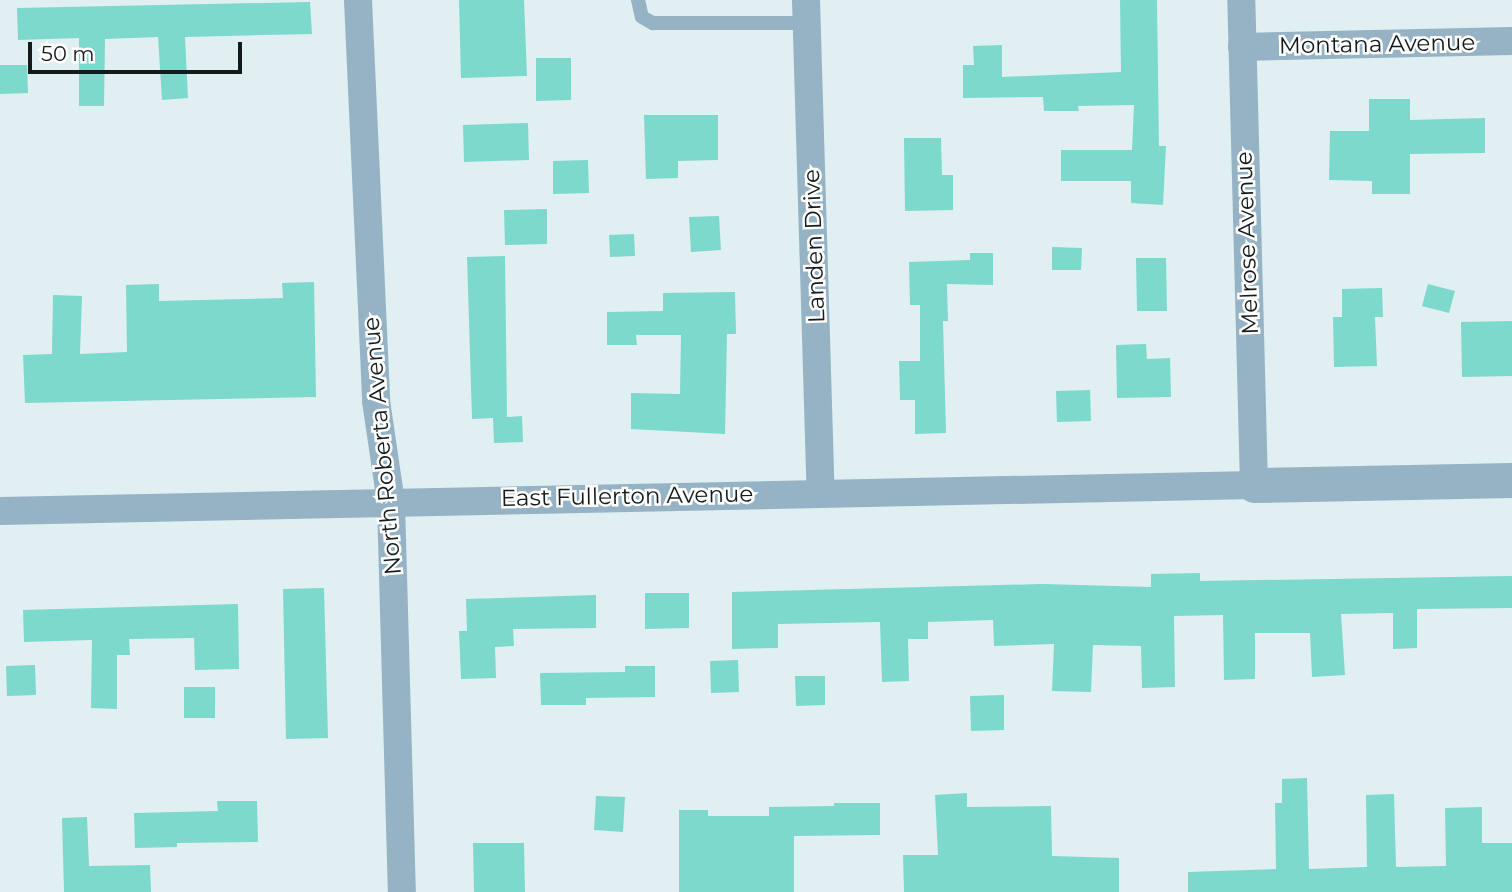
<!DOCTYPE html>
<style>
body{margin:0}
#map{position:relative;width:1512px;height:892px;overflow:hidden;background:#e0eff1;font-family:Montserrat,sans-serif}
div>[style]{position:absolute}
.building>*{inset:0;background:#7cd9cc}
.service>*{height:14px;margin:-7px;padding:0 7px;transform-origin:7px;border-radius:7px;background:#95b3c4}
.minor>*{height:28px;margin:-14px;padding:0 14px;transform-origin:14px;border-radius:14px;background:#95b3c4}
.tertiary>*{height:35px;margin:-17.5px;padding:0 17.5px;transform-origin:17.5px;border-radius:17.5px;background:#95b3c4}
span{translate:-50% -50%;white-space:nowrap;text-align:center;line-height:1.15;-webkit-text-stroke:5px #fff;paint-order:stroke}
.street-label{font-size:23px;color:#151a1b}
.scale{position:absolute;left:28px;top:42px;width:214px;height:32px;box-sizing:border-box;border:4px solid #151a1b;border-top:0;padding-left:9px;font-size:21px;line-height:24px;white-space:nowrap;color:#151a1b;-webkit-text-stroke:5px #fff;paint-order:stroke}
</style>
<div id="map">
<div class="building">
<i style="clip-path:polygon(459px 0,524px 0,527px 76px,461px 78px)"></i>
<i style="clip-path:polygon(1120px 0,1157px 0,1159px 146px,1166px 146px,1163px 205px,1131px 203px,1131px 181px,1061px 181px,1061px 150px,1132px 150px,1134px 105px,1078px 106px,1079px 111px,1044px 111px,1043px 97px,963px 98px,963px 65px,974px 65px,973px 46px,1002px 45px,1002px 77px,1121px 72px)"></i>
<i style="clip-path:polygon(310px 2px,312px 34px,185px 37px,188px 98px,162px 100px,158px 37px,105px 39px,104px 106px,79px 106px,79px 38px,18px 40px,17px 8px)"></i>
<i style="clip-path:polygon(536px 58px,571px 58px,571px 100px,536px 101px)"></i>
<i style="clip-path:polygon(0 65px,27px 65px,28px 93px,0 94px)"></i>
<i style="clip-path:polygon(1369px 99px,1410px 99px,1410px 120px,1485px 118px,1485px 153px,1410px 154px,1410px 194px,1372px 194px,1372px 181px,1329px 180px,1330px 131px,1369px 131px)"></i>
<i style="clip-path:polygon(644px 115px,718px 115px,718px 160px,678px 161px,678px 178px,646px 179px)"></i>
<i style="clip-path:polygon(528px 123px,529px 160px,464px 162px,463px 125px)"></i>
<i style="clip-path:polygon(904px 138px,941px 138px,942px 175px,953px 175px,953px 210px,905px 211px)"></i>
<i style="clip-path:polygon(588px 160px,589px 193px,553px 194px,553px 161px)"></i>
<i style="clip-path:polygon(547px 209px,547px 244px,505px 245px,504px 210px)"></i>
<i style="clip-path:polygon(719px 216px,721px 250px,691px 252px,689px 217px)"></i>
<i style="clip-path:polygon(634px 234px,635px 256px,610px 257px,609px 235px)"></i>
<i style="clip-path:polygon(1052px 247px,1082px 248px,1081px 270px,1052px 270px)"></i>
<i style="clip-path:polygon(970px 253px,993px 253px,993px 285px,947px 284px,948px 321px,943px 321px,946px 433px,915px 434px,915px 400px,900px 400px,899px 361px,920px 361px,920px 305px,910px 305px,909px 262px,970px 260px)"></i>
<i style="clip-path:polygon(505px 256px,507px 417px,522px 416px,523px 442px,494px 443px,493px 418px,472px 419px,467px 257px)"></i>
<i style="clip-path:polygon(1136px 258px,1166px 258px,1167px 311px,1137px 311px)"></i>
<i style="clip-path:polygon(314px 282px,316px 397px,25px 403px,23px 355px,52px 354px,53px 295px,82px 296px,80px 354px,127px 352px,126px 285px,159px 284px,159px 301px,283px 298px,282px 283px)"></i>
<i style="clip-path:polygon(1428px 284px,1455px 291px,1449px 313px,1422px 306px)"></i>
<i style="clip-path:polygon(1382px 288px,1383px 317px,1375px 317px,1377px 366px,1334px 367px,1333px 317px,1342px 317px,1342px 289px)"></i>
<i style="clip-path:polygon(735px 292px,736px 334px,727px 334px,725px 434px,631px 429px,631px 393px,680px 394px,681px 335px,636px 335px,637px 345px,607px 345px,607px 312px,663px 311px,663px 293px)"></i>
<i style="clip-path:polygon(1512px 321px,1512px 376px,1462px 377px,1461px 322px)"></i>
<i style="clip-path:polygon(1146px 344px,1147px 359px,1170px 358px,1171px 397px,1117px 398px,1116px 345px)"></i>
<i style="clip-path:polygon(1090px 390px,1091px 421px,1057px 422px,1056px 391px)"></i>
<i style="clip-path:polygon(1200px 573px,1200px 581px,1512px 576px,1512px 608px,1417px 609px,1417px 648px,1393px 649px,1393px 613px,1341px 614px,1345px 675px,1312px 677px,1310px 633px,1255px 633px,1255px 679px,1224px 680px,1223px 615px,1174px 616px,1175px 687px,1142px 688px,1141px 646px,1093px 645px,1091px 692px,1052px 691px,1054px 644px,994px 646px,993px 620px,928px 622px,928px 639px,908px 639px,909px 681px,882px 682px,880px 622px,778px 624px,778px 648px,732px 649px,732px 592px,1042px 584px,1151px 587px,1151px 574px)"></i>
<i style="clip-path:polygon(324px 588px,328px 738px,286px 739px,283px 589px)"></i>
<i style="clip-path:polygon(645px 593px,689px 593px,689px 628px,645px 629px)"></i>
<i style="clip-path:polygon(596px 595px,596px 628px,513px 629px,514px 646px,495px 647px,496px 678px,461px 679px,459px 631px,467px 631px,466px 599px)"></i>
<i style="clip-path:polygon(238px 604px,239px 669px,195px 670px,194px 638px,129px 639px,130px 655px,117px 655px,117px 709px,91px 708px,92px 640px,24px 642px,23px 610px)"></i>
<i style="clip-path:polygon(738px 660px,739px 692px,711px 693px,710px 661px)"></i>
<i style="clip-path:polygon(35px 665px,36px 695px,7px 696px,6px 666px)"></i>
<i style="clip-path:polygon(625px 666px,655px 666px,655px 697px,586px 698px,586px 705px,541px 705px,540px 673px,625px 672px)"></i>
<i style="clip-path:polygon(795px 676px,825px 676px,825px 705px,796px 706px)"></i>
<i style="clip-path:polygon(184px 687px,215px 687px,215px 718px,184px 718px)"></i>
<i style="clip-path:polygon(1004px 695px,1004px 730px,971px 731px,970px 696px)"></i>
<i style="clip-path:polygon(1307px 778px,1309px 869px,1367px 867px,1366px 795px,1394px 794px,1396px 867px,1446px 866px,1445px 808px,1482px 807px,1482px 843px,1512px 843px,1512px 892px,1188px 892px,1188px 872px,1276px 869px,1275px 803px,1282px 803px,1282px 779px)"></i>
<i style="clip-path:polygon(967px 793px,967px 807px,1051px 806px,1052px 856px,1119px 858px,1119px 892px,904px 892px,903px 855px,938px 855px,935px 795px)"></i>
<i style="clip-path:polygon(596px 796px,625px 797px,623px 832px,594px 830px)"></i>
<i style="clip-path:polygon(217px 801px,257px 801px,258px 842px,177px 843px,177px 847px,135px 848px,134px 813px,218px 811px)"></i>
<i style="clip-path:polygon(834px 803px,880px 803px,880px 835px,794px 836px,794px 892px,679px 892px,679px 810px,708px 810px,708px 816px,769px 816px,769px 807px,834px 806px)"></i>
<i style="clip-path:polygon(87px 817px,89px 866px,150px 865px,151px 892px,64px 892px,62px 818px)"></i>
<i style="clip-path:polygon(473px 843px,524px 843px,525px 892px,474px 892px)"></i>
</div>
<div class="service">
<i style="left:638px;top:0;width:17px;rotate:77deg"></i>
<i style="left:642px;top:17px;width:13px;rotate:29deg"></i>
<i style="left:653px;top:23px;width:154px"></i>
</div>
<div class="minor">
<i style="left:358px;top:0;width:401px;rotate:87.4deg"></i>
<i style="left:376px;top:401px;width:103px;rotate:81.6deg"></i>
<i style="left:391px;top:503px;width:389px;rotate:88.4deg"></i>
<i style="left:806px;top:0;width:492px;rotate:88.3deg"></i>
<i style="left:1242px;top:47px;width:270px;rotate:-1.3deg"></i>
<i style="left:0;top:511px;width:1254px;rotate:-1.19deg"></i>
<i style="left:1254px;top:485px;width:485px;rotate:-91.5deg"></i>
</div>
<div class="tertiary">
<i style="left:1254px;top:485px;width:258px;rotate:-1.1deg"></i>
</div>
<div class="street-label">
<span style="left:1377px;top:44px;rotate:-1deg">Montana Avenue</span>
<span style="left:1247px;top:243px;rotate:-92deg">Melrose Avenue</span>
<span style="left:814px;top:246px;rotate:-92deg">Landen Drive</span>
<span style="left:382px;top:446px;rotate:-95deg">North Roberta Avenue</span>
<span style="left:627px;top:496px;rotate:-1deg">East Fullerton Avenue</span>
</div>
<div class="scale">50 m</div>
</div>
